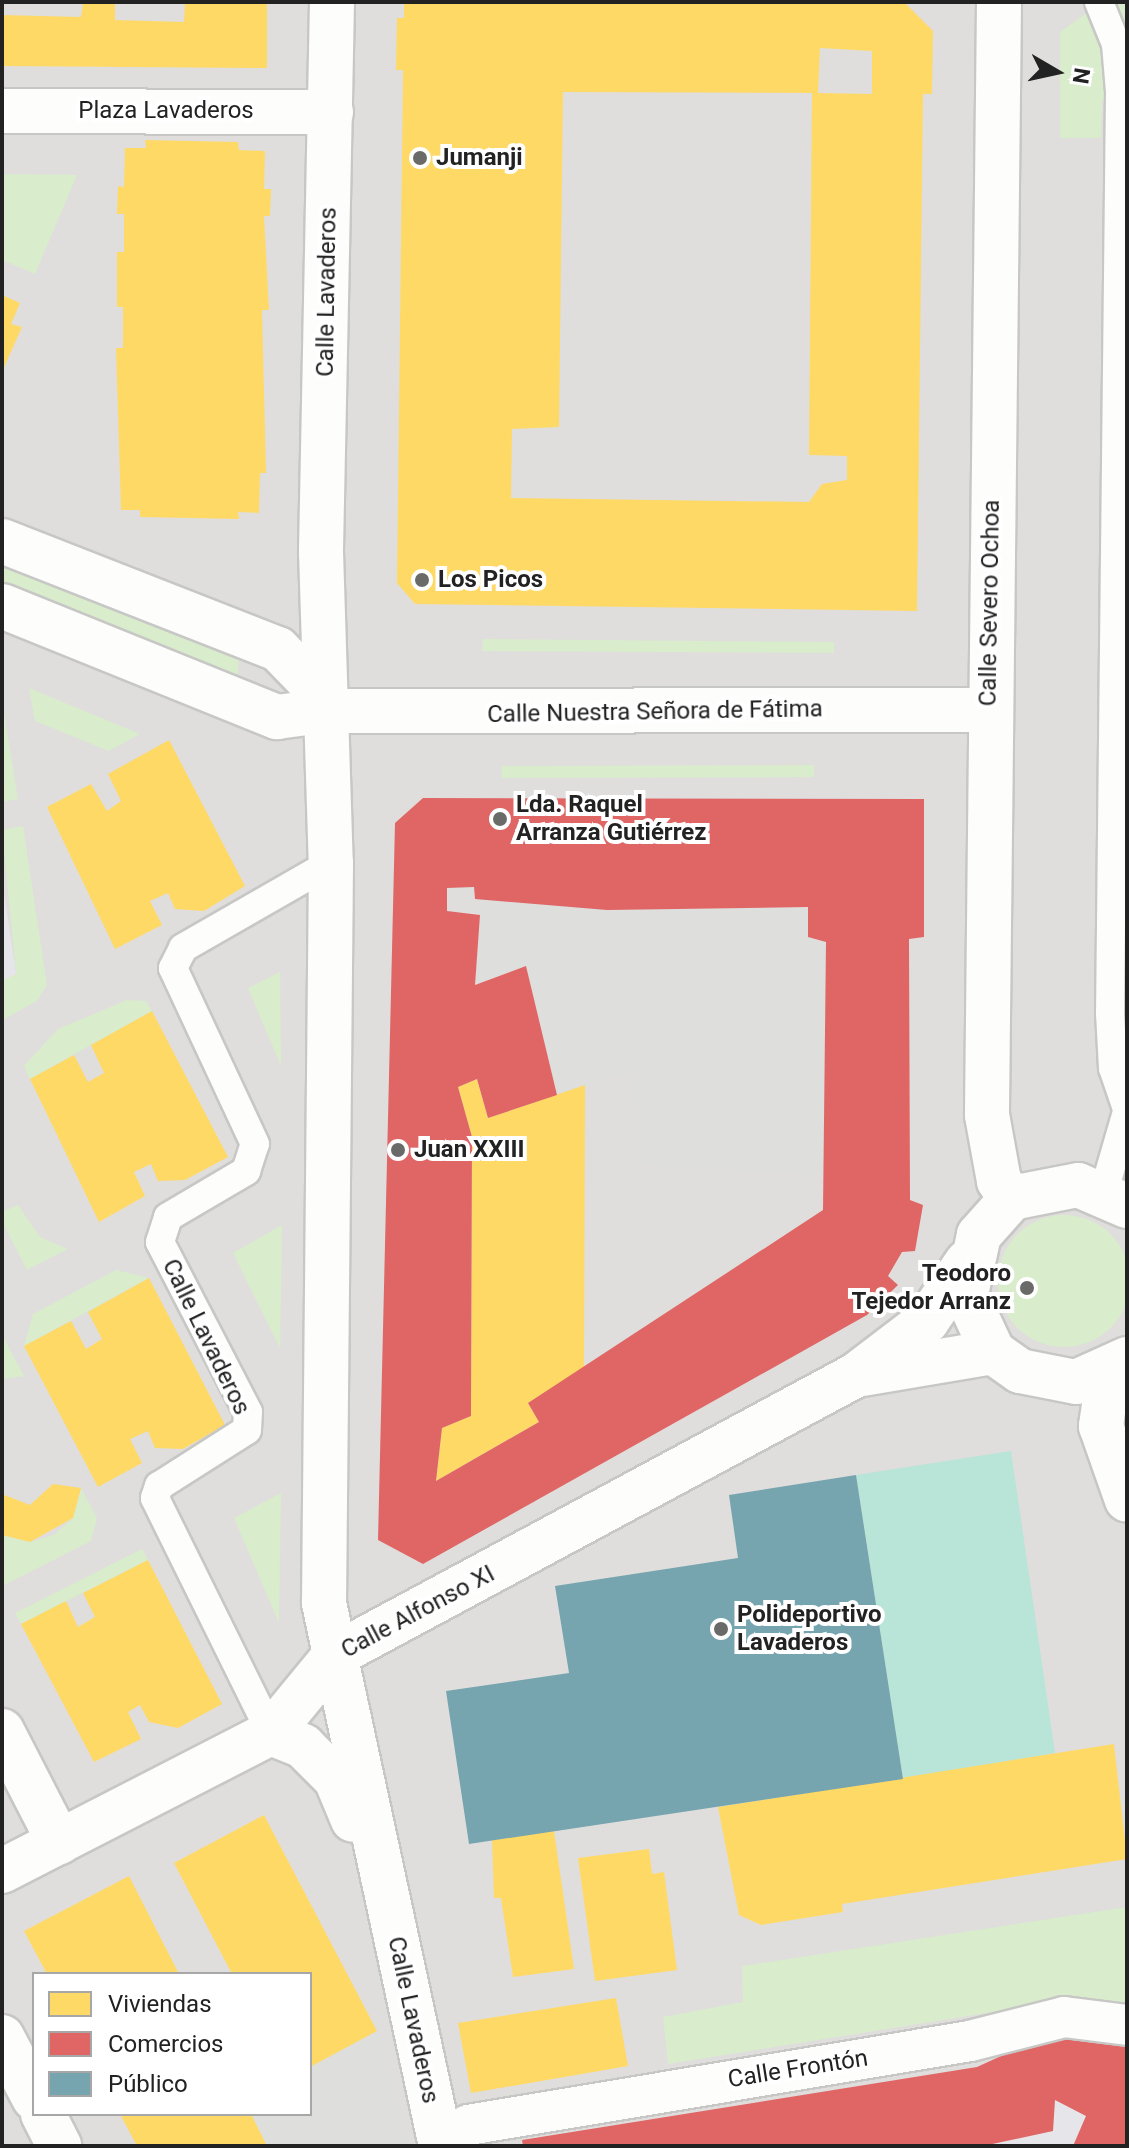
<!DOCTYPE html>
<meta charset="utf-8">
<style>
body{margin:0}
#map{position:relative;width:1129px;height:2148px;overflow:hidden;background:#f0efeb;font-family:Roboto,sans-serif}
div>[style]{position:absolute}
.residential>*{inset:0;background:#dfdedc}
.religious>*{inset:0;background:#dededc}
.grass>*{inset:0;background:#d9eccc}
.round{border-radius:50%}
.pitch>*{inset:0;background:#b8e5d7}
.plaza>*{inset:0;background:#e6e5e9}
.homes>*{inset:0;background:#ffd966}
.shops>*{inset:0;background:#e06666}
.public>*{inset:0;background:#76a5af}
.roads{filter:drop-shadow(2px 0 #c7c7c5) drop-shadow(-2px 0 #c7c7c5) drop-shadow(0 2px #c7c7c5) drop-shadow(0 -2px #c7c7c5)}
.service>*{height:28px;margin:-14px;padding:0 14px;transform-origin:14px;border-radius:14px;background:#fdfdfc}
.pedestrian>*{height:40px;margin:-20px;padding:0 20px;transform-origin:20px;border-radius:20px;background:#fdfdfc}
.minor>*{height:44px;margin:-22px;padding:0 22px;transform-origin:22px;border-radius:22px;background:#fdfdfc}
.dots>*{width:22px;height:22px;translate:-50% -50%;box-sizing:border-box;border:4px solid #fff;border-radius:50%}
span{translate:-50% -50%;white-space:nowrap;text-align:center;line-height:1.15;-webkit-text-stroke:8px #fff;paint-order:stroke}
.street-label{font-size:24px;color:#222}
.poi-label{font-size:24px;color:#222;font-weight:700}
.left{translate:0 -50%;text-align:left}
.right{translate:-100% -50%;text-align:right}
.frame{position:absolute;inset:0;border:4px solid #222;pointer-events:none}
.legend{position:absolute;left:32px;top:1972px;width:280px;height:144px;box-sizing:border-box;background:#fff;border:2px solid #a7a7a7;margin:0;padding:10px 14px;list-style:none;font-size:24px;color:#222}
.legend li{display:flex;align-items:center;gap:16px;height:40px}
.legend b{width:40px;border:2px solid #a7a7a7}
.north{position:absolute;left:1017px;top:32px;width:80px;height:80px;-webkit-text-stroke:6px #fff;paint-order:stroke;rotate:99deg;font-size:22px;font-weight:700;line-height:32px;text-align:center;color:#222}
.north::after{content:'';display:block;margin:auto;width:28px;height:36px;background:#222;clip-path:polygon(50% 0,100% 100%,50% 72%,0 100%)}
</style>
<div id="map">
<div class="residential">
<i style="clip-path:polygon(evenodd,2px 2px,1127px 2px,1127px 2146px,2px 2146px,2px 2px,34px 1974px,310px 1974px,310px 2114px,34px 2114px,34px 1974px)"></i>
</div>
<div class="religious">
<i style="clip-path:polygon(482px 899px,607px 910px,808px 907px,808px 936px,826px 942px,824px 1175px,641px 1165px,635px 1071px,557px 1095px,526px 966px,475px 985px)"></i>
<i style="clip-path:polygon(377px 2031px,406px 2146px,267px 2146px,251px 2114px,310px 2114px,310px 2067px)"></i>
</div>
<div class="grass">
<i style="clip-path:polygon(1102px 2px,1127px 2px,1127px 88px,1102px 101px,1101px 138px,1060px 138px,1060px 32px)"></i>
<i style="clip-path:polygon(2px 174px,77px 175px,35px 274px,2px 260px)"></i>
<i style="clip-path:polygon(2px 562px,239px 658px,237px 678px,2px 583px)"></i>
<i style="clip-path:polygon(483px 639px,834px 642px,834px 653px,482px 651px)"></i>
<i style="clip-path:polygon(29px 688px,140px 734px,109px 751px,35px 721px)"></i>
<i style="clip-path:polygon(2px 701px,18px 799px,2px 802px)"></i>
<i style="clip-path:polygon(814px 765px,814px 777px,501px 778px,502px 766px)"></i>
<i style="clip-path:polygon(23px 826px,47px 985px,37px 1001px,2px 1020px,2px 981px,16px 973px,2px 830px)"></i>
<i style="clip-path:polygon(280px 972px,281px 1066px,248px 988px)"></i>
<i style="clip-path:polygon(127px 1000px,146px 1001px,152px 1011px,30px 1079px,24px 1066px,58px 1029px)"></i>
<i style="clip-path:polygon(18px 1205px,40px 1237px,68px 1249px,27px 1270px,2px 1221px,2px 1212px)"></i>
<i class="round" style="left:998px;top:1215px;width:132px;height:132px"></i>
<i style="clip-path:polygon(282px 1225px,280px 1348px,233px 1253px)"></i>
<i style="clip-path:polygon(116px 1270px,149px 1278px,24px 1346px,33px 1314px)"></i>
<i style="clip-path:polygon(2px 1335px,24px 1376px,2px 1379px)"></i>
<i style="clip-path:polygon(81px 1488px,97px 1518px,91px 1541px,2px 1586px,2px 1535px,30px 1542px,54px 1535px,73px 1518px)"></i>
<i style="clip-path:polygon(281px 1493px,279px 1623px,234px 1518px)"></i>
<i style="clip-path:polygon(142px 1549px,148px 1560px,21px 1624px,15px 1613px)"></i>
<i style="clip-path:polygon(1127px 1907px,1127px 2009px,1056px 2002px,668px 2064px,663px 2017px,743px 2002px,742px 1966px)"></i>
</div>
<div class="pitch">
<i style="clip-path:polygon(1011px 1451px,1055px 1753px,903px 1779px,856px 1475px)"></i>
</div>
<div class="plaza">
<i style="clip-path:polygon(2px 879px,16px 974px,2px 981px)"></i>
<i style="clip-path:polygon(1055px 2100px,1086px 2116px,1073px 2146px,983px 2146px,1052px 2131px)"></i>
</div>
<div class="homes">
<i style="clip-path:polygon(83px 2px,115px 2px,115px 20px,184px 22px,185px 2px,267px 2px,267px 68px,2px 66px,2px 15px,81px 17px)"></i>
<i style="clip-path:polygon(evenodd,404px 2px,904px 2px,933px 31px,932px 94px,923px 94px,917px 611px,415px 604px,397px 583px,403px 70px,396px 70px,397px 18px,404px 18px,404px 2px,820px 48px,872px 51px,872px 94px,818px 93px,820px 48px,404px 2px,563px 92px,812px 93px,809px 455px,847px 456px,847px 480px,822px 484px,809px 502px,511px 498px,512px 429px,559px 427px,563px 92px)"></i>
<i style="clip-path:polygon(145px 140px,238px 142px,239px 150px,265px 151px,264px 189px,271px 189px,270px 216px,264px 216px,269px 310px,262px 310px,266px 473px,260px 473px,259px 513px,238px 512px,239px 519px,140px 517px,140px 510px,121px 510px,116px 348px,123px 348px,123px 307px,117px 307px,117px 252px,124px 252px,124px 214px,117px 214px,118px 186px,124px 187px,125px 148px,146px 148px)"></i>
<i style="clip-path:polygon(2px 295px,20px 303px,11px 324px,22px 327px,2px 372px)"></i>
<i style="clip-path:polygon(169px 740px,245px 886px,204px 911px,175px 909px,168px 893px,150px 901px,162px 925px,115px 949px,47px 807px,91px 784px,107px 811px,121px 801px,108px 774px)"></i>
<i style="clip-path:polygon(152px 1011px,228px 1157px,185px 1180px,158px 1181px,151px 1164px,134px 1172px,145px 1196px,99px 1222px,30px 1079px,74px 1055px,88px 1082px,104px 1073px,91px 1045px)"></i>
<i style="clip-path:polygon(477px 1079px,488px 1118px,585px 1085px,584px 1372px,528px 1403px,539px 1422px,436px 1481px,442px 1428px,471px 1416px,472px 1137px,458px 1087px)"></i>
<i style="clip-path:polygon(149px 1278px,225px 1425px,183px 1449px,155px 1448px,148px 1431px,130px 1439px,142px 1463px,98px 1487px,24px 1346px,71px 1321px,86px 1349px,102px 1339px,88px 1312px)"></i>
<i style="clip-path:polygon(53px 1484px,81px 1488px,73px 1518px,30px 1542px,2px 1535px,2px 1494px,30px 1505px)"></i>
<i style="clip-path:polygon(148px 1560px,222px 1704px,178px 1728px,149px 1722px,140px 1705px,128px 1712px,141px 1739px,94px 1762px,21px 1624px,66px 1601px,78px 1627px,95px 1617px,83px 1593px)"></i>
<i style="clip-path:polygon(1114px 1744px,1127px 1859px,842px 1904px,843px 1912px,761px 1925px,739px 1915px,718px 1807px)"></i>
<i style="clip-path:polygon(264px 1815px,377px 2031px,310px 2067px,310px 1974px,232px 1974px,174px 1863px)"></i>
<i style="clip-path:polygon(554px 1831px,574px 1969px,513px 1977px,501px 1898px,494px 1898px,492px 1840px)"></i>
<i style="clip-path:polygon(649px 1849px,652px 1874px,664px 1872px,677px 1970px,595px 1981px,578px 1858px)"></i>
<i style="clip-path:polygon(129px 1876px,179px 1974px,47px 1974px,24px 1931px)"></i>
<i style="clip-path:polygon(616px 1998px,628px 2066px,471px 2093px,458px 2023px)"></i>
<i style="clip-path:polygon(120px 2114px,251px 2114px,267px 2146px,137px 2146px)"></i>
</div>
<div class="shops">
<i style="clip-path:polygon(evenodd,423px 798px,924px 799px,924px 937px,909px 939px,910px 1200px,923px 1205px,915px 1251px,902px 1252px,888px 1276px,898px 1285px,867px 1315px,423px 1564px,378px 1540px,395px 823px,423px 798px,474px 887px,475px 899px,607px 910px,808px 907px,808px 937px,826px 942px,823px 1210px,528px 1403px,539px 1422px,436px 1481px,442px 1428px,471px 1416px,472px 1137px,458px 1087px,477px 1079px,488px 1118px,557px 1095px,526px 966px,475px 985px,480px 915px,447px 911px,447px 888px,474px 887px)"></i>
<i style="clip-path:polygon(1073px 2035px,1127px 2041px,1127px 2146px,1073px 2146px,1086px 2116px,1055px 2100px,1053px 2131px,983px 2146px,523px 2146px,522px 2140px,977px 2067px,1040px 2038px)"></i>
</div>
<div class="public">
<i style="clip-path:polygon(856px 1475px,903px 1779px,469px 1844px,446px 1691px,569px 1673px,555px 1586px,738px 1558px,729px 1495px)"></i>
</div>
<div class="roads">
<div class="service">
<i style="left:1099px;top:2px;width:45px;rotate:68deg"></i>
<i style="left:1116px;top:44px;width:48px;rotate:85.2deg"></i>
<i style="left:1120px;top:92px;width:921px;rotate:90.62deg"></i>
<i style="left:1110px;top:1013px;width:55px;rotate:86.9deg"></i>
<i style="left:1113px;top:1068px;width:43px;rotate:71.1deg"></i>
<i style="left:1104px;top:1191px;width:82px;rotate:-73.8deg"></i>
<i style="left:271px;top:1733px;width:262px;rotate:-116.3deg"></i>
<i style="left:155px;top:1498px;width:13px;rotate:-72deg"></i>
<i style="left:159px;top:1486px;width:104px;rotate:-32.5deg"></i>
<i style="left:247px;top:1430px;width:18px;rotate:-87deg"></i>
<i style="left:248px;top:1412px;width:191px;rotate:-117.4deg"></i>
<i style="left:160px;top:1242px;width:26px;rotate:-72deg"></i>
<i style="left:168px;top:1217px;width:91px;rotate:-30.5deg"></i>
<i style="left:246px;top:1171px;width:28px;rotate:-72deg"></i>
<i style="left:255px;top:1144px;width:194px;rotate:-115deg"></i>
<i style="left:173px;top:968px;width:22px;rotate:-63deg"></i>
<i style="left:183px;top:948px;width:171px;rotate:-29.9deg"></i>
</div>
<div class="pedestrian">
<i style="left:468px;top:2125px;width:509px;rotate:-9.5deg"></i>
<i style="left:970px;top:2041px;width:97px;rotate:-14.3deg"></i>
<i style="left:1064px;top:2017px;width:64px;rotate:7.2deg"></i>
</div>
<div class="minor">
<i style="left:332px;top:2px;width:550px;rotate:91.15deg"></i>
<i style="left:321px;top:552px;width:311px;rotate:88.2deg"></i>
<i style="left:331px;top:863px;width:740px;rotate:90.54deg"></i>
<i style="left:324px;top:1603px;width:555px;rotate:77.84deg"></i>
<i style="left:999px;top:2px;width:1113px;rotate:90.62deg"></i>
<i style="left:987px;top:1115px;width:67px;rotate:79.7deg"></i>
<i style="left:999px;top:1181px;width:21px;rotate:53deg"></i>
<i style="left:2px;top:111px;width:329px;rotate:0.2deg"></i>
<i style="left:2px;top:541px;width:296px;rotate:21.4deg"></i>
<i style="left:278px;top:649px;width:50px;rotate:45.8deg"></i>
<i style="left:313px;top:685px;width:26px;rotate:69deg"></i>
<i style="left:2px;top:606px;width:297px;rotate:22deg"></i>
<i style="left:277px;top:717px;width:45px;rotate:-7.6deg"></i>
<i style="left:322px;top:711px;width:667px;rotate:-0.09deg"></i>
<i style="left:1127px;top:1206px;width:53px;rotate:-156.8deg"></i>
<i style="left:1078px;top:1185px;width:67px;rotate:168.9deg"></i>
<i style="left:1012px;top:1198px;width:50px;rotate:131.7deg"></i>
<i style="left:979px;top:1235px;width:60px;rotate:102.4deg"></i>
<i style="left:966px;top:1294px;width:64px;rotate:65deg"></i>
<i style="left:993px;top:1352px;width:33px;rotate:35deg"></i>
<i style="left:1020px;top:1371px;width:57px;rotate:11.1deg"></i>
<i style="left:1076px;top:1382px;width:56px;rotate:-24.3deg"></i>
<i style="left:1109px;top:1371px;width:56px;rotate:98.3deg"></i>
<i style="left:1101px;top:1426px;width:78px;rotate:70.6deg"></i>
<i style="left:863px;top:1374px;width:132px;rotate:-9.6deg"></i>
<i style="left:2px;top:1731px;width:125px;rotate:62.8deg"></i>
<i style="left:271px;top:1733px;width:35px;rotate:22deg"></i>
<i style="left:303px;top:1746px;width:47px;rotate:45deg"></i>
<i style="left:336px;top:1779px;width:44px;rotate:67.5deg"></i>
<i style="left:2px;top:1871px;width:302px;rotate:-27.2deg"></i>
<i style="left:271px;top:1733px;width:101px;rotate:-50.6deg"></i>
<i style="left:335px;top:1655px;width:591px;rotate:-28.25deg"></i>
<i style="left:856px;top:1375px;width:89px;rotate:-37.3deg"></i>
<i style="left:927px;top:1321px;width:71px;rotate:-55.9deg"></i>
<i style="left:2px;top:2037px;width:69px;rotate:62.3deg"></i>
<i style="left:43px;top:2114px;width:36px;rotate:63deg"></i>
</div>
</div>
<div class="dots">
<i style="left:420px;top:158px;background:#6a6a68"></i>
<i style="left:422px;top:580px;background:#6a6a68"></i>
<i style="left:500px;top:819px;background:#6a6a68"></i>
<i style="left:398px;top:1150px;background:#6a6a68"></i>
<i style="left:1027px;top:1288px;background:#6a6a68"></i>
<i style="left:721px;top:1629px;background:#6a6a68"></i>
</div>
<div class="street-label">
<span style="left:166px;top:111px">Plaza Lavaderos</span>
<span style="left:327px;top:292px;rotate:-89deg">Calle Lavaderos</span>
<span style="left:990px;top:603px;rotate:-89deg">Calle Severo Ochoa</span>
<span style="left:655px;top:712px;rotate:-1deg">Calle Nuestra Señora de Fátima</span>
<span style="left:206px;top:1337px;rotate:64deg">Calle Lavaderos</span>
<span style="left:418px;top:1612px;rotate:-28deg">Calle Alfonso XI</span>
<span style="left:413px;top:2020px;rotate:78deg">Calle Lavaderos</span>
<span style="left:798px;top:2069px;rotate:-9deg">Calle Frontón</span>
</div>
<div class="poi-label">
<span class="left" style="left:436px;top:158px">Jumanji</span>
<span class="left" style="left:438px;top:580px">Los Picos</span>
<span class="left" style="left:516px;top:819px">Lda. Raquel<br>Arranza Gutiérrez</span>
<span class="left" style="left:414px;top:1150px">Juan XXIII</span>
<span class="right" style="left:1011px;top:1288px">Teodoro<br>Tejedor Arranz</span>
<span class="left" style="left:737px;top:1629px">Polideportivo<br>Lavaderos</span>
</div>
<div class="frame"></div>
<ul class="legend">
<li><b style="height:22px;background:#ffd966"></b>Viviendas</li>
<li><b style="height:22px;background:#e06666"></b>Comercios</li>
<li><b style="height:22px;background:#76a5af"></b>Público</li>
</ul>
<div class="north">N</div>
</div>
